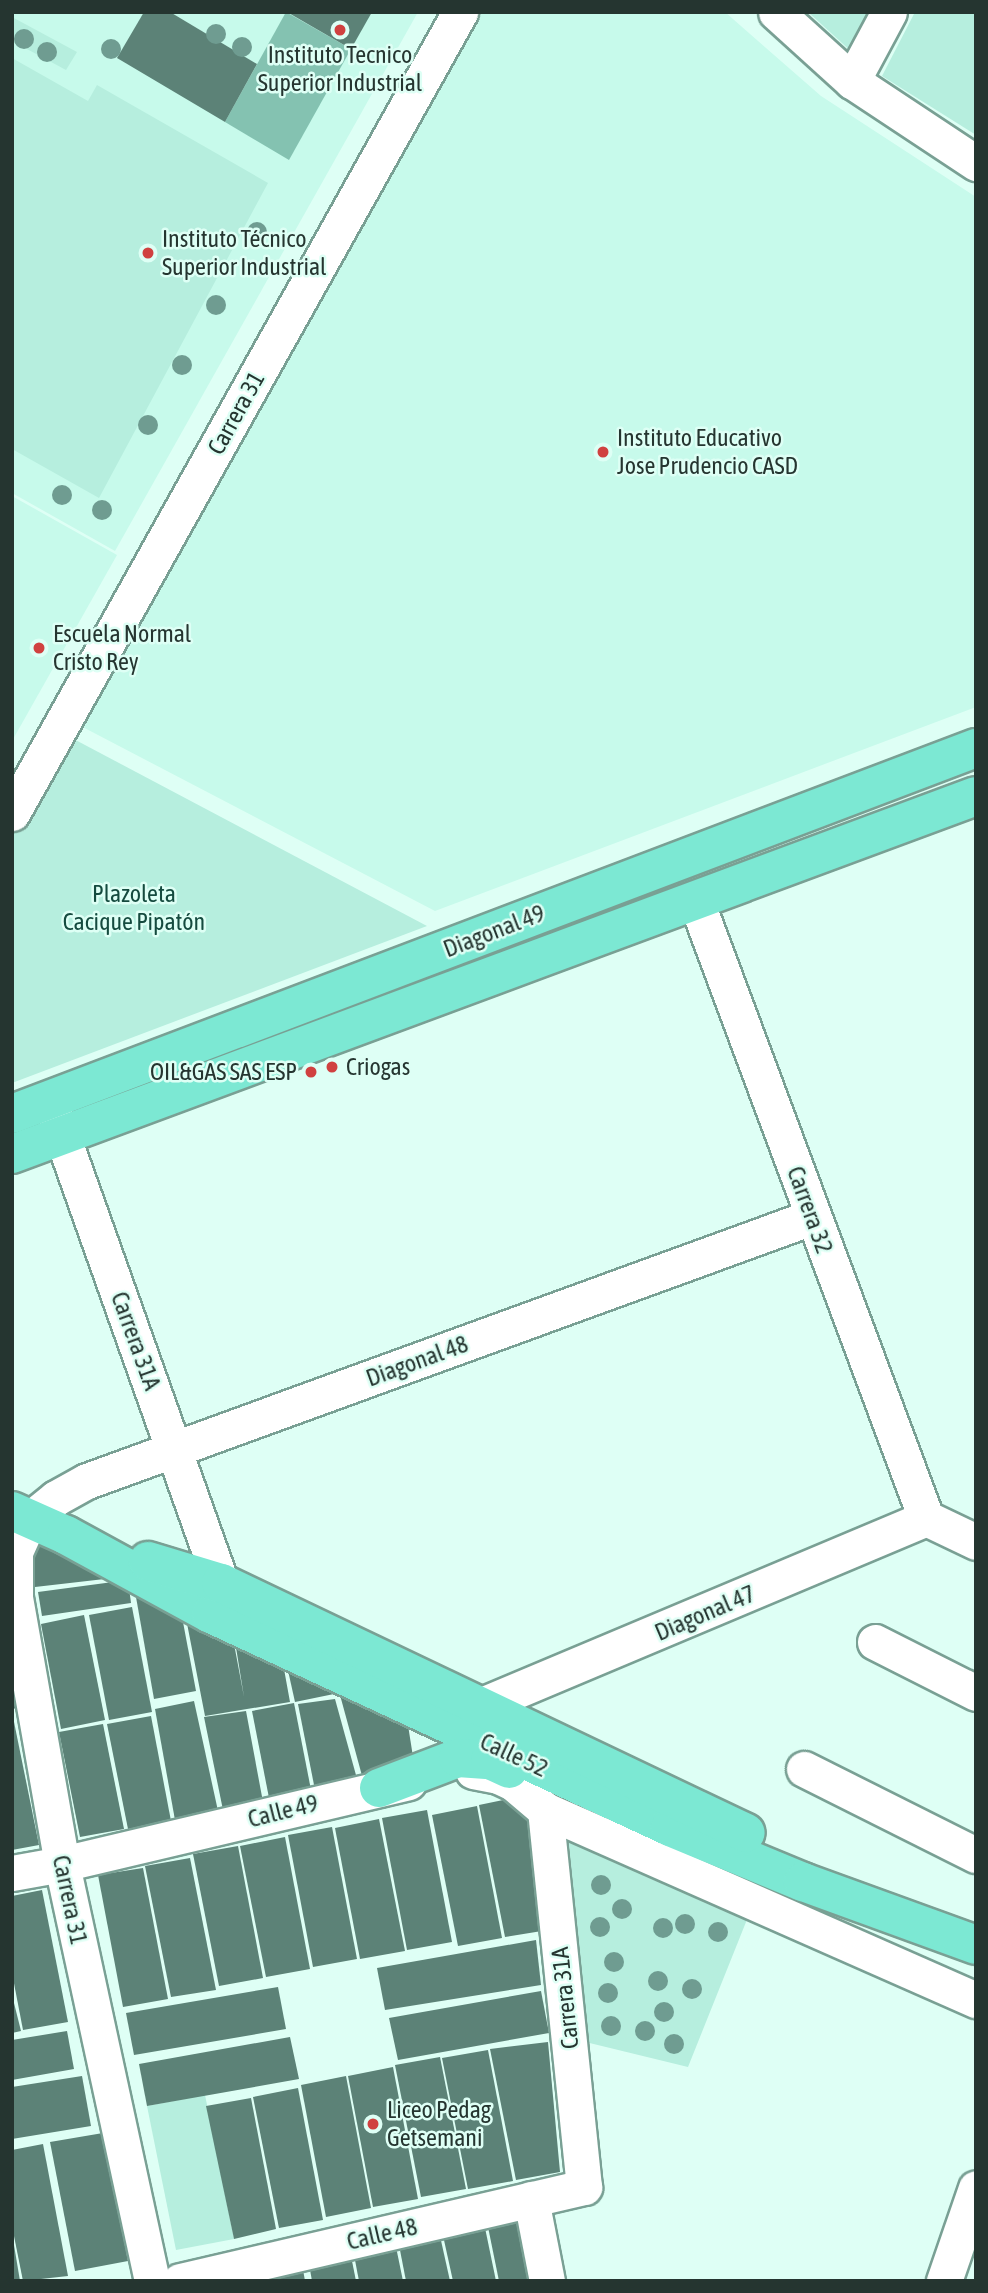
<!DOCTYPE html>
<meta charset="utf-8">
<style>
body{margin:0}
#map{position:relative;width:988px;height:2293px;overflow:hidden;background:#defff5;font-family:"Asap Condensed",sans-serif}
div>[style]{position:absolute}
.built>*{inset:0;background:#c7faeb}
.green>*{inset:0;background:#b6eede}
.forest>*{inset:0;background:#84c2b1}
.building>*{inset:0;background:#5c8277}
.roads{filter:drop-shadow(2px 0 #79a094) drop-shadow(-2px 0 #79a094) drop-shadow(0 2px #79a094) drop-shadow(0 -2px #79a094)}
.minor>*{height:35px;margin:-17.5px;padding:0 17.5px;transform-origin:17.5px;border-radius:17.5px;background:#fff}
.major>*{height:38px;margin:-19px;padding:0 19px;transform-origin:19px;border-radius:19px;background:#7ce8d3}
.trees>*{width:20px;height:20px;margin:-10px;border-radius:50%;background:#6f9c91}
.dots>*{width:19px;height:19px;translate:-50% -50%;box-sizing:border-box;border:4px solid #defff5;border-radius:50%}
span{translate:-50% -50%;white-space:nowrap;text-align:center;line-height:1.15;-webkit-text-stroke:5px #defff5;paint-order:stroke}
.poi-label{font-size:24px;color:#253530}
.left{translate:0 -50%;text-align:left}
.right{translate:-100% -50%;text-align:right}
.street-label{font-size:24px;color:#253530}
.park-label{font-size:24px;color:#154b3f}
.frame{position:absolute;inset:0;border:14px solid #253530;pointer-events:none}
</style>
<div id="map">
<div class="built">
<i style="clip-path:polygon(12px 12px,418px 12px,115px 551px,12px 493px)"></i>
<i style="clip-path:polygon(482px 12px,725px 12px,821px 96px,976px 197px,976px 707px,435px 911px,75px 723px)"></i>
<i style="clip-path:polygon(12px 496px,117px 555px,12px 741px)"></i>
</div>
<div class="green">
<i style="clip-path:polygon(808px 12px,874px 12px,854px 54px)"></i>
<i style="clip-path:polygon(915px 12px,976px 12px,976px 135px,882px 76px)"></i>
<i style="clip-path:polygon(12px 17px,77px 52px,66px 70px,12px 41px)"></i>
<i style="clip-path:polygon(12px 58px,88px 101px,97px 85px,268px 183px,99px 498px,12px 449px)"></i>
<i style="clip-path:polygon(68px 736px,427px 926px,12px 1083px,12px 832px)"></i>
<i style="clip-path:polygon(545px 1810px,754px 1902px,688px 2067px,569px 2038px)"></i>
<i style="clip-path:polygon(205px 2095px,234px 2239px,176px 2250px,147px 2106px)"></i>
</div>
<div class="forest">
<i style="clip-path:polygon(286px 12px,351px 49px,289px 160px,225px 122px)"></i>
</div>
<div class="building">
<i style="clip-path:polygon(144px 12px,170px 12px,257px 64px,225px 122px,117px 58px)"></i>
<i style="clip-path:polygon(287px 12px,372px 12px,351px 49px)"></i>
<i style="clip-path:polygon(48px 1542px,122px 1577px,35px 1587px,30px 1558px,35px 1544px)"></i>
<i style="clip-path:polygon(128px 1580px,131px 1603px,42px 1616px,38px 1592px)"></i>
<i style="clip-path:polygon(133px 1580px,180px 1606px,196px 1691px,154px 1699px)"></i>
<i style="clip-path:polygon(132px 1607px,152px 1712px,109px 1720px,89px 1615px)"></i>
<i style="clip-path:polygon(184px 1608px,232px 1633px,244px 1697px,234px 1635px,282px 1658px,290px 1702px,205px 1716px)"></i>
<i style="clip-path:polygon(84px 1615px,105px 1720px,61px 1729px,41px 1624px)"></i>
<i style="clip-path:polygon(285px 1657px,335px 1680px,334px 1694px,295px 1702px)"></i>
<i style="clip-path:polygon(12px 1663px,23px 1707px,12px 1709px)"></i>
<i style="clip-path:polygon(337px 1684px,407px 1719px,414px 1763px,364px 1783px)"></i>
<i style="clip-path:polygon(335px 1699px,359px 1786px,316px 1795px,298px 1704px)"></i>
<i style="clip-path:polygon(194px 1701px,218px 1811px,175px 1820px,155px 1709px)"></i>
<i style="clip-path:polygon(294px 1703px,312px 1795px,270px 1803px,252px 1711px)"></i>
<i style="clip-path:polygon(246px 1711px,263px 1802px,223px 1810px,204px 1717px)"></i>
<i style="clip-path:polygon(12px 1712px,39px 1845px,12px 1850px)"></i>
<i style="clip-path:polygon(151px 1716px,171px 1821px,128px 1829px,107px 1724px)"></i>
<i style="clip-path:polygon(103px 1724px,124px 1829px,80px 1837px,59px 1732px)"></i>
<i style="clip-path:polygon(508px 1799px,532px 1818px,548px 1930px,505px 1937px,479px 1805px)"></i>
<i style="clip-path:polygon(477px 1806px,502px 1938px,458px 1946px,432px 1815px)"></i>
<i style="clip-path:polygon(427px 1810px,452px 1942px,407px 1950px,382px 1818px)"></i>
<i style="clip-path:polygon(379px 1819px,405px 1951px,360px 1959px,335px 1828px)"></i>
<i style="clip-path:polygon(332px 1827px,357px 1959px,313px 1967px,288px 1835px)"></i>
<i style="clip-path:polygon(285px 1837px,310px 1969px,266px 1977px,240px 1846px)"></i>
<i style="clip-path:polygon(238px 1846px,263px 1978px,219px 1986px,193px 1854px)"></i>
<i style="clip-path:polygon(190px 1858px,216px 1990px,171px 1997px,145px 1866px)"></i>
<i style="clip-path:polygon(143px 1868px,168px 1999px,123px 2007px,98px 1875px)"></i>
<i style="clip-path:polygon(42px 1890px,68px 2022px,23px 2030px,12px 1973px,12px 1896px)"></i>
<i style="clip-path:polygon(536px 1940px,541px 1985px,385px 2010px,377px 1968px)"></i>
<i style="clip-path:polygon(278px 1987px,286px 2029px,134px 2055px,126px 2013px)"></i>
<i style="clip-path:polygon(541px 1991px,549px 2033px,398px 2060px,389px 2018px)"></i>
<i style="clip-path:polygon(12px 1995px,21px 2031px,12px 2033px)"></i>
<i style="clip-path:polygon(67px 2031px,74px 2069px,12px 2080px,12px 2040px)"></i>
<i style="clip-path:polygon(290px 2037px,299px 2079px,147px 2106px,139px 2064px)"></i>
<i style="clip-path:polygon(548px 2042px,560px 2172px,516px 2180px,490px 2049px)"></i>
<i style="clip-path:polygon(488px 2050px,513px 2181px,468px 2189px,442px 2058px)"></i>
<i style="clip-path:polygon(440px 2057px,466px 2189px,421px 2197px,395px 2065px)"></i>
<i style="clip-path:polygon(393px 2067px,418px 2199px,373px 2207px,348px 2076px)"></i>
<i style="clip-path:polygon(82px 2076px,91px 2126px,12px 2139px,12px 2087px)"></i>
<i style="clip-path:polygon(346px 2076px,371px 2208px,326px 2217px,301px 2085px)"></i>
<i style="clip-path:polygon(298px 2088px,323px 2220px,279px 2228px,253px 2097px)"></i>
<i style="clip-path:polygon(251px 2098px,276px 2229px,234px 2239px,206px 2106px)"></i>
<i style="clip-path:polygon(103px 2133px,128px 2261px,75px 2271px,50px 2142px)"></i>
<i style="clip-path:polygon(43px 2144px,68px 2276px,23px 2281px,12px 2226px,12px 2150px)"></i>
<i style="clip-path:polygon(529px 2214px,542px 2281px,499px 2281px,487px 2222px)"></i>
<i style="clip-path:polygon(484px 2223px,496px 2281px,453px 2281px,442px 2231px)"></i>
<i style="clip-path:polygon(440px 2236px,450px 2281px,406px 2281px,399px 2245px)"></i>
<i style="clip-path:polygon(12px 2245px,14px 2245px,20px 2281px,12px 2281px)"></i>
<i style="clip-path:polygon(396px 2247px,403px 2281px,359px 2281px,354px 2255px)"></i>
<i style="clip-path:polygon(351px 2256px,356px 2281px,312px 2281px,309px 2264px)"></i>
<i style="clip-path:polygon(302px 2264px,305px 2281px,262px 2281px,260px 2273px)"></i>
</div>
<div class="roads">
<div class="minor">
<i style="left:776px;top:12px;width:103px;rotate:42.2deg"></i>
<i style="left:852px;top:81px;width:149px;rotate:33.5deg"></i>
<i style="left:852px;top:81px;width:78px;rotate:-61.8deg"></i>
<i style="left:12px;top:813px;width:918px;rotate:-60.78deg"></i>
<i style="left:696px;top:901px;width:658px;rotate:69.56deg"></i>
<i style="left:53px;top:1110px;width:502px;rotate:70.45deg"></i>
<i style="left:926px;top:1518px;width:55px;rotate:25.6deg"></i>
<i style="left:875px;top:1642px;width:113px;rotate:26.8deg"></i>
<i style="left:482px;top:1705px;width:482px;rotate:-22.8deg"></i>
<i style="left:804px;top:1769px;width:192px;rotate:26.6deg"></i>
<i style="left:473px;top:1771px;width:25px;rotate:11deg"></i>
<i style="left:498px;top:1776px;width:17px;rotate:25deg"></i>
<i style="left:513px;top:1783px;width:42px;rotate:40.2deg"></i>
<i style="left:545px;top:1810px;width:471px;rotate:23.8deg"></i>
<i style="left:12px;top:1873px;width:51px;rotate:-10.2deg"></i>
<i style="left:62px;top:1864px;width:356px;rotate:-13.3deg"></i>
<i style="left:531px;top:2199px;width:84px;rotate:79deg"></i>
<i style="left:152px;top:2281px;width:427px;rotate:-102.2deg"></i>
<i style="left:62px;top:1864px;width:271px;rotate:-100deg"></i>
<i style="left:15px;top:1597px;width:45px;rotate:-90deg"></i>
<i style="left:15px;top:1552px;width:36px;rotate:-66deg"></i>
<i style="left:30px;top:1519px;width:33px;rotate:-39deg"></i>
<i style="left:56px;top:1498px;width:35px;rotate:-29deg"></i>
<i style="left:87px;top:1481px;width:772px;rotate:-20.01deg"></i>
<i style="left:180px;top:2281px;width:415px;rotate:-13.1deg"></i>
<i style="left:584px;top:2187px;width:379px;rotate:-95.9deg"></i>
<i style="left:944px;top:2281px;width:98px;rotate:-71deg"></i>
</div>
<div class="major">
<i style="left:12px;top:1114px;width:1031px;rotate:-20.79deg"></i>
<i style="left:12px;top:1154px;width:1028px;rotate:-20.37deg"></i>
<i style="left:12px;top:1511px;width:59px;rotate:24deg"></i>
<i style="left:66px;top:1535px;width:165px;rotate:28.6deg"></i>
<i style="left:211px;top:1614px;width:506px;rotate:24.89deg"></i>
<i style="left:670px;top:1827px;width:144px;rotate:22.5deg"></i>
<i style="left:803px;top:1882px;width:184px;rotate:20deg"></i>
<i style="left:148px;top:1561px;width:76px;rotate:16.8deg"></i>
<i style="left:221px;top:1583px;width:581px;rotate:25.46deg"></i>
<i style="left:379px;top:1788px;width:85px;rotate:-20.8deg"></i>
<i style="left:458px;top:1758px;width:32px;rotate:4deg"></i>
<i style="left:490px;top:1760px;width:21px;rotate:25deg"></i>
</div>
</div>
<div class="trees">
<i style="left:216px;top:34px"></i>
<i style="left:24px;top:39px"></i>
<i style="left:242px;top:47px"></i>
<i style="left:111px;top:49px"></i>
<i style="left:47px;top:52px"></i>
<i style="left:257px;top:232px"></i>
<i style="left:216px;top:305px"></i>
<i style="left:182px;top:365px"></i>
<i style="left:148px;top:425px"></i>
<i style="left:62px;top:495px"></i>
<i style="left:102px;top:510px"></i>
<i style="left:601px;top:1885px"></i>
<i style="left:622px;top:1909px"></i>
<i style="left:685px;top:1924px"></i>
<i style="left:600px;top:1927px"></i>
<i style="left:663px;top:1928px"></i>
<i style="left:718px;top:1932px"></i>
<i style="left:614px;top:1962px"></i>
<i style="left:658px;top:1981px"></i>
<i style="left:692px;top:1989px"></i>
<i style="left:608px;top:1993px"></i>
<i style="left:664px;top:2012px"></i>
<i style="left:611px;top:2026px"></i>
<i style="left:645px;top:2031px"></i>
<i style="left:674px;top:2044px"></i>
</div>
<div class="dots">
<i style="left:340px;top:30px;background:#d04140"></i>
<i style="left:148px;top:253px;background:#d04140"></i>
<i style="left:603px;top:452px;background:#d04140"></i>
<i style="left:39px;top:648px;background:#d04140"></i>
<i style="left:332px;top:1067px;background:#d04140"></i>
<i style="left:311px;top:1072px;background:#d04140"></i>
<i style="left:373px;top:2124px;background:#d04140"></i>
</div>
<div class="poi-label">
<span style="left:340px;top:69px">Instituto Tecnico<br>Superior Industrial</span>
<span class="left" style="left:162px;top:253px">Instituto Técnico<br>Superior Industrial</span>
<span class="left" style="left:617px;top:452px">Instituto Educativo<br>Jose Prudencio CASD</span>
<span class="left" style="left:53px;top:648px">Escuela Normal<br>Cristo Rey</span>
<span class="left" style="left:346px;top:1067px">Criogas</span>
<span class="right" style="left:297px;top:1072px">OIL&amp;GAS SAS ESP</span>
<span class="left" style="left:387px;top:2124px">Liceo Pedag<br>Getsemani</span>
</div>
<div class="street-label">
<span style="left:236px;top:413px;rotate:-61deg">Carrera 31</span>
<span style="left:494px;top:931px;rotate:-21deg">Diagonal 49</span>
<span style="left:810px;top:1210px;rotate:70deg">Carrera 32</span>
<span style="left:136px;top:1341px;rotate:70deg">Carrera 31A</span>
<span style="left:417px;top:1361px;rotate:-20deg">Diagonal 48</span>
<span style="left:705px;top:1613px;rotate:-23deg">Diagonal 47</span>
<span style="left:514px;top:1755px;rotate:25deg">Calle 52</span>
<span style="left:283px;top:1811px;rotate:-14deg">Calle 49</span>
<span style="left:70px;top:1900px;rotate:78deg">Carrera 31</span>
<span style="left:565px;top:1998px;rotate:-96deg">Carrera 31A</span>
<span style="left:382px;top:2234px;rotate:-13deg">Calle 48</span>
</div>
<div class="park-label">
<span style="left:134px;top:908px">Plazoleta<br>Cacique Pipatón</span>
</div>
<div class="frame"></div>
</div>
